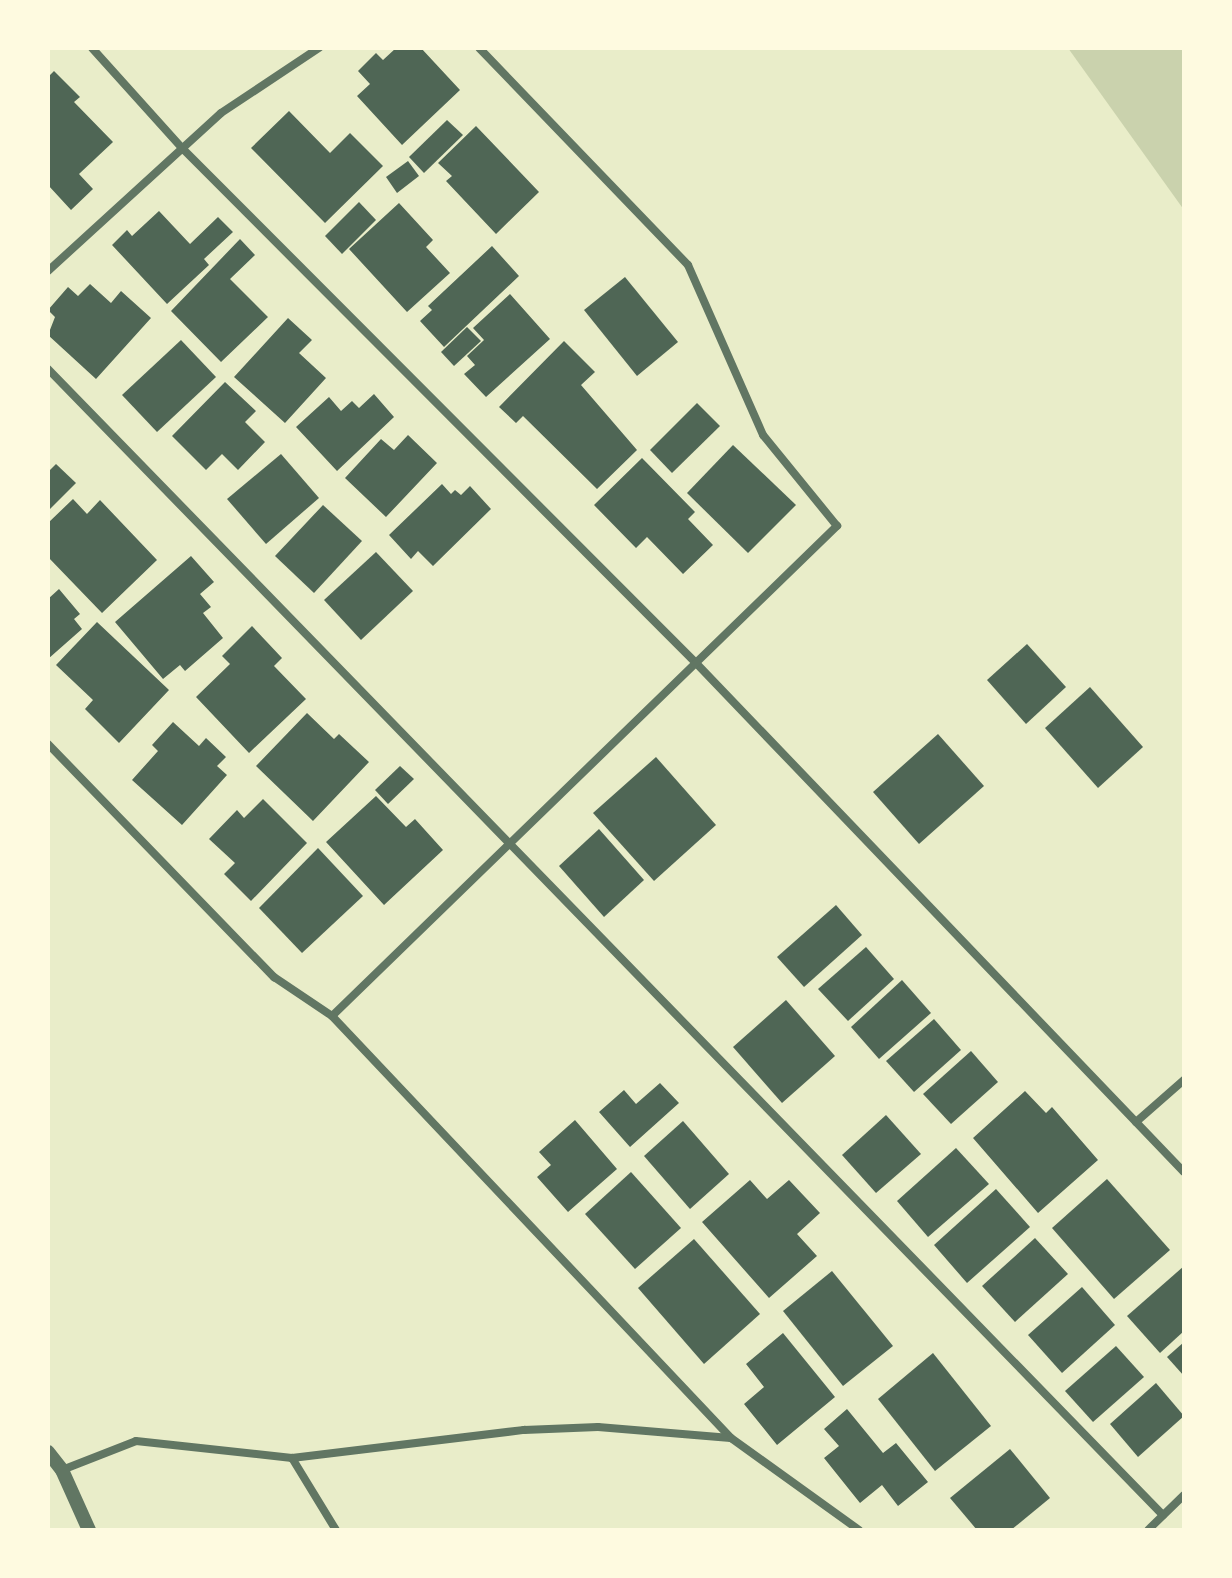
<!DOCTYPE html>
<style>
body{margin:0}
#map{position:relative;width:1232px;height:1578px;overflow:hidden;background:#e9edc9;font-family:"Titillium Web",sans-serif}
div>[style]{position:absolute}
.green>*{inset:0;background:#cad2ad}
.building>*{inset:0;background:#4f6655}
.minor>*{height:8px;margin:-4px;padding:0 4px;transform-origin:4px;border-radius:4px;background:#617663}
.tertiary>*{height:14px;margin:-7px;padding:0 7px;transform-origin:7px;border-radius:7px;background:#617663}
span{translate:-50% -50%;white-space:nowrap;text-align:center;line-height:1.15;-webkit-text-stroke:6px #fefae0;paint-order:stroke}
.frame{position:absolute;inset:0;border:50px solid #fefae0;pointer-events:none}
</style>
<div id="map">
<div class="green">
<i style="clip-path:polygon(1068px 48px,1184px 48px,1184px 210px)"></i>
</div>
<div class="building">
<i style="clip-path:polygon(396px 48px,421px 48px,460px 90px,402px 145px,357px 96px,370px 84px,358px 71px,376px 53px,383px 60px)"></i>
<i style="clip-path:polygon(54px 71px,80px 97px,74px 102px,113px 142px,79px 174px,93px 189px,71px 210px,48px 185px,48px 77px)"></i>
<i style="clip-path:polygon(289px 111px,330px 153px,350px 133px,383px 166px,325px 223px,251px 148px)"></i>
<i style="clip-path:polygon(447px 120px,463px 135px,424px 173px,409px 157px)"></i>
<i style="clip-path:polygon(476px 126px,539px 192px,496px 234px,446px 181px,452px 176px,438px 163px)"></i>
<i style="clip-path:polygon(408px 161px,419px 176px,397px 193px,386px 177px)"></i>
<i style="clip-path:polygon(359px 202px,376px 220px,342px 254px,325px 236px)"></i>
<i style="clip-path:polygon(399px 203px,433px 240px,426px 247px,450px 273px,407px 312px,349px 249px)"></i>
<i style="clip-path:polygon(159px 211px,190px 244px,218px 217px,233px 232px,204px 259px,209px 265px,167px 304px,112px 245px,127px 230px,132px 236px)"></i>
<i style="clip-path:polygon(240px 239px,255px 255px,230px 279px,268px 317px,221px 362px,171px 311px)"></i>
<i style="clip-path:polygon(492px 246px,519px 276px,444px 347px,420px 321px,432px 310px,428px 306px)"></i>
<i style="clip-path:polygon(625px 277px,678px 342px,637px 376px,584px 310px)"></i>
<i style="clip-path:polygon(90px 284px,111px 303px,121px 291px,151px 318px,96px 379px,48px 335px,55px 317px,48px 310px,68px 287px,78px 296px)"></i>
<i style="clip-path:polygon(510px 294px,550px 339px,486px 397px,464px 374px,475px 365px,467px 356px,484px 340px,473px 328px)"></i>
<i style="clip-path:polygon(288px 318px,312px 340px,299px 353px,326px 378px,285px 423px,234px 377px)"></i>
<i style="clip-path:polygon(467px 327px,481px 341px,454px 366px,441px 352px)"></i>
<i style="clip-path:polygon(181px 340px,216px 377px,157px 432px,122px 395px)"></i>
<i style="clip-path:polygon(564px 341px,595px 372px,581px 385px,637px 450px,597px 489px,523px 416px,516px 423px,499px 407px)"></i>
<i style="clip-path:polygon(225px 382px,256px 411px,245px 422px,265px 442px,238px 470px,222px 454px,206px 470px,172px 436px)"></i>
<i style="clip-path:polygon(374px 394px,394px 417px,337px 471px,296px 427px,329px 397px,341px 411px,352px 401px,359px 408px)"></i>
<i style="clip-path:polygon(697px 403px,720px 426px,672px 473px,650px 450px)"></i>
<i style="clip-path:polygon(408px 435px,437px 463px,386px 517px,345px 478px,381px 439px,394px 450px)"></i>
<i style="clip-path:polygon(733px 445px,796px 505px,748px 553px,687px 493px)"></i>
<i style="clip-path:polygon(281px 454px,319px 498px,266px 544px,227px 499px)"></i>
<i style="clip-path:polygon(642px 458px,695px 512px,688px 519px,713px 545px,683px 574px,647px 537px,636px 548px,594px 505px)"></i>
<i style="clip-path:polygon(56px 464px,76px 483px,48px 511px,48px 472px)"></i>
<i style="clip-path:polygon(442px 484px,451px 494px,455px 490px,461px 495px,470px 486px,491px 509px,433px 566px,418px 551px,411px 559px,389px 535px)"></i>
<i style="clip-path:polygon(73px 499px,87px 514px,100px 500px,157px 560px,102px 613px,48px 557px,48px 523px)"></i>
<i style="clip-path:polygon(323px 505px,362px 541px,314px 593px,275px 556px)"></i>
<i style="clip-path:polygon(376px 552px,413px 591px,361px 640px,324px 600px)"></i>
<i style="clip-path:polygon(191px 556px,214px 582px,200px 594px,211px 607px,203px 613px,223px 638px,185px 671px,180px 665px,163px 679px,115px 622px)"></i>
<i style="clip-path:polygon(59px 589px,80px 614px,74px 619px,82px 629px,48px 659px,48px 599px)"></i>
<i style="clip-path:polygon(97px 622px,169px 690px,119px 743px,85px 709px,93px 700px,56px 665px)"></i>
<i style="clip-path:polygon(252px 626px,282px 658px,274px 666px,306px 699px,249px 753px,196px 697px,230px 664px,222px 656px)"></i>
<i style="clip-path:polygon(1027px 644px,1066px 687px,1026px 724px,987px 680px)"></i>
<i style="clip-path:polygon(1090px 687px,1143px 747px,1098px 788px,1045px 728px)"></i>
<i style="clip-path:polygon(307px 713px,334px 739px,339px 734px,369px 762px,313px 821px,256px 766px)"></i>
<i style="clip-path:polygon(173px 722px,199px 746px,206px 738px,226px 757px,217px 766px,227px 775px,182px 825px,132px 780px,158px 751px,152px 745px)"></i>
<i style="clip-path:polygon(938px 734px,984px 786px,919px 844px,873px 792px)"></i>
<i style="clip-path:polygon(656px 757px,716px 825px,654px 881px,593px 813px)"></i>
<i style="clip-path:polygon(400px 766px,414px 779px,388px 804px,375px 790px)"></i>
<i style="clip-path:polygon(376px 796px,406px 827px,415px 819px,443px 850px,384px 905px,326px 842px)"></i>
<i style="clip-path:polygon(263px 799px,307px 843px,251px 901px,224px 874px,235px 863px,209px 839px,237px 810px,244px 818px)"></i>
<i style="clip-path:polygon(599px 829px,644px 880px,604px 917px,559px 866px)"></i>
<i style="clip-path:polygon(318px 848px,363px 896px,302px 953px,259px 908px)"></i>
<i style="clip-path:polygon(836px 905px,862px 935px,804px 987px,777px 957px)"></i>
<i style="clip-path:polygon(866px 947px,894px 979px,848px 1021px,818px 989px)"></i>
<i style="clip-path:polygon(902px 980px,931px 1013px,879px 1059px,851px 1027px)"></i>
<i style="clip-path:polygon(786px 1000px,835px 1056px,782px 1103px,733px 1047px)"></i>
<i style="clip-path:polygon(934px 1019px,961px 1050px,914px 1092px,886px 1061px)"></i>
<i style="clip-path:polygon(971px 1051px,998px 1082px,951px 1124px,923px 1094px)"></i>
<i style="clip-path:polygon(660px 1083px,679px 1103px,630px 1147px,599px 1112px,624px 1090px,636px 1104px)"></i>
<i style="clip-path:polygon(1025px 1091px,1046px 1113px,1052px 1107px,1098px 1160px,1038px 1213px,973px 1138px)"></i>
<i style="clip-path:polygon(886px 1115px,921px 1154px,876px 1193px,842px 1155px)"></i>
<i style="clip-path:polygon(575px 1120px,617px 1169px,568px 1212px,537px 1177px,551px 1165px,539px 1152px)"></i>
<i style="clip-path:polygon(683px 1121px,729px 1174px,690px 1209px,644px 1156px)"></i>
<i style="clip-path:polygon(956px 1148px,989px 1184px,928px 1237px,897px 1201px)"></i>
<i style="clip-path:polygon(631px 1172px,681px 1228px,635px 1269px,585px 1214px)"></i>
<i style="clip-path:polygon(1107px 1179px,1170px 1250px,1114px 1299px,1052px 1228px)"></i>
<i style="clip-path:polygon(750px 1180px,767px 1199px,789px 1180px,820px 1213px,797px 1234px,817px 1256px,769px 1298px,702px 1222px)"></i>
<i style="clip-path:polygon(996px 1189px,1030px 1227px,967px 1283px,934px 1245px)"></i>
<i style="clip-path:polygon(1035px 1238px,1068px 1274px,1015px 1322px,982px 1286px)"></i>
<i style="clip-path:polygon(694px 1239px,760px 1314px,704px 1364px,638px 1288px)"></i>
<i style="clip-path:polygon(1184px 1266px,1184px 1331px,1160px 1353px,1127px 1316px)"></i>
<i style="clip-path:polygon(832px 1271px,893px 1346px,843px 1386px,783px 1311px)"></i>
<i style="clip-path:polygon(1082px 1287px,1115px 1325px,1062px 1373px,1028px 1335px)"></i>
<i style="clip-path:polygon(783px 1333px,835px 1397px,777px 1445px,744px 1404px,764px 1387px,746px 1364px)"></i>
<i style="clip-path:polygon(1184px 1342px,1184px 1376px,1167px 1357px)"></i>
<i style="clip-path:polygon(1116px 1346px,1144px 1377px,1093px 1422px,1065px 1391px)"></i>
<i style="clip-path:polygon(933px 1353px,991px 1426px,935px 1471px,878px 1399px)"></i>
<i style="clip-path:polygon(1156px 1383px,1184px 1416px,1138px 1457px,1110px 1424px)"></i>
<i style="clip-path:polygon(847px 1409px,883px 1453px,896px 1443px,928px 1482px,898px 1506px,882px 1485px,860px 1503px,824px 1458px,839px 1446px,824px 1429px)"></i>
<i style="clip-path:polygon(1010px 1449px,1050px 1498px,1011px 1530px,977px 1530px,950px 1498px)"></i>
</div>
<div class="minor">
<i style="left:92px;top:48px;width:137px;rotate:48deg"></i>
<i style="left:184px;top:150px;width:725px;rotate:45.06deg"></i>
<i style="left:696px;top:663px;width:705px;rotate:46.21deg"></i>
<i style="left:48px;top:271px;width:234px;rotate:-42.4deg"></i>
<i style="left:221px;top:113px;width:118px;rotate:-33.6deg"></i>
<i style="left:48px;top:369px;width:1599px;rotate:45.79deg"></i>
<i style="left:48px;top:744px;width:325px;rotate:45.9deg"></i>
<i style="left:274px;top:977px;width:70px;rotate:33.9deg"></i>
<i style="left:332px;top:1016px;width:581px;rotate:46.6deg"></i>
<i style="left:332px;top:1016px;width:704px;rotate:-44.14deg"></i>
<i style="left:837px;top:526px;width:117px;rotate:-129.1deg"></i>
<i style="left:763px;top:435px;width:186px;rotate:-113.8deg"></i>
<i style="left:688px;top:265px;width:301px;rotate:-133.9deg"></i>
<i style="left:1136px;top:1122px;width:64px;rotate:-41.2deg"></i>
<i style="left:292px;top:1458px;width:84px;rotate:58.6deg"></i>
<i style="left:62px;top:1470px;width:79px;rotate:-21.4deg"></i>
<i style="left:136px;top:1441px;width:157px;rotate:6.2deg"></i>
<i style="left:292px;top:1458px;width:234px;rotate:-6.9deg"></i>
<i style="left:524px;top:1430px;width:74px;rotate:-2.3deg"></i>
<i style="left:598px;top:1427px;width:133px;rotate:4.7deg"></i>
<i style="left:731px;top:1438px;width:158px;rotate:35.7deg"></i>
<i style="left:1148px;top:1530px;width:50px;rotate:-44.2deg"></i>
</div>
<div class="tertiary">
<i style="left:48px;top:1452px;width:23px;rotate:52deg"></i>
<i style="left:62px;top:1470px;width:66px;rotate:65.8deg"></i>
</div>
<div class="frame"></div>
</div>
